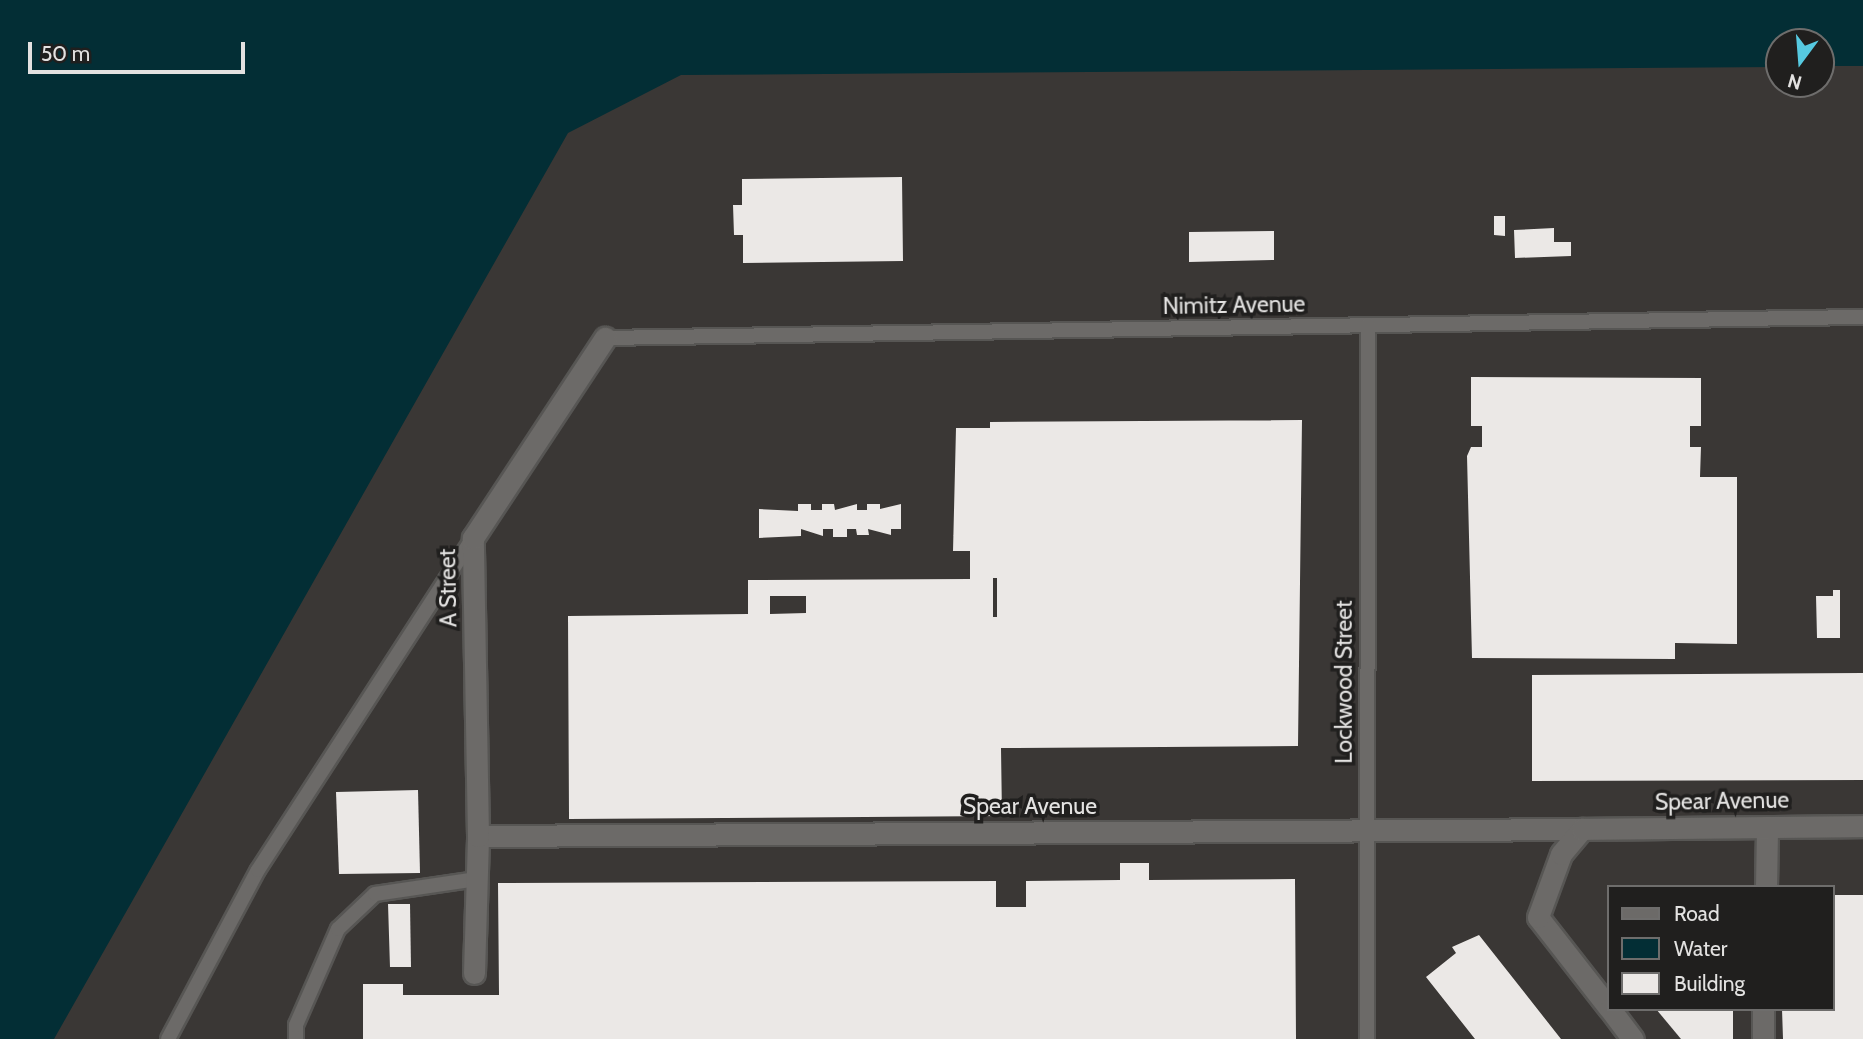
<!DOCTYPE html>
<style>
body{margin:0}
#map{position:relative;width:1863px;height:1039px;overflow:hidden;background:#3a3735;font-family:Cabin,sans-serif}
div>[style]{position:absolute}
.water>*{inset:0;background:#032e35}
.building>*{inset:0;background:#ebe8e6}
.roads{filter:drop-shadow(2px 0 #575654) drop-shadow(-2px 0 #575654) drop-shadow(0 2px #575654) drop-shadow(0 -2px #575654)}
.service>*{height:14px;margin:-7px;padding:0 7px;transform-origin:7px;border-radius:7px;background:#6c6a68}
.minor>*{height:21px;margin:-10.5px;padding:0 10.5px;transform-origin:10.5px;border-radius:10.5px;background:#6c6a68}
span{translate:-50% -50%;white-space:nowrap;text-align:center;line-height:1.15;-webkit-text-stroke:7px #201f1e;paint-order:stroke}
.street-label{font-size:23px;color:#e3e2e1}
.legend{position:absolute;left:1607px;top:885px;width:228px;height:126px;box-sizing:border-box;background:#201f1e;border:2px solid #6e6d6c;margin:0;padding:9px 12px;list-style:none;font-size:21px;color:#e3e2e1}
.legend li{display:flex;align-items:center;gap:14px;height:35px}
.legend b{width:35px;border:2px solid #6e6d6c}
.north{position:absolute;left:1765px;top:28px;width:70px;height:70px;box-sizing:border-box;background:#201f1e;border:2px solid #6e6d6c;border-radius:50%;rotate:196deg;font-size:19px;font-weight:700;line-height:28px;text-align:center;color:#e3e2e1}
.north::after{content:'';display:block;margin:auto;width:24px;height:32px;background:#56c9e0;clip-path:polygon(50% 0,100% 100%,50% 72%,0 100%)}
.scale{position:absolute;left:28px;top:42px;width:217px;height:32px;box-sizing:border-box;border:4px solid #e3e2e1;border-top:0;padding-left:9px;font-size:21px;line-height:24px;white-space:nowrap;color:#e3e2e1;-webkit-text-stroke:5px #201f1e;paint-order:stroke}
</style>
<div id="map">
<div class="water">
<i style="clip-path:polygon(0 0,1863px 0,1863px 66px,1821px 66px,1821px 42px,1779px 42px,1779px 67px,681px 75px,568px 133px,54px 1039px,0 1039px)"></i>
</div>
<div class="building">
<i style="clip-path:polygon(902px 177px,903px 261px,743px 263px,743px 235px,734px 235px,733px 205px,742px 205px,742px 179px)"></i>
<i style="clip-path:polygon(1494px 216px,1505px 216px,1505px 236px,1494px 235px)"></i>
<i style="clip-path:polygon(1554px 228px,1554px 242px,1571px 242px,1571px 256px,1515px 258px,1514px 230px)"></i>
<i style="clip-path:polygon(1274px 231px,1274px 260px,1189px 262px,1189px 232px)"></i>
<i style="clip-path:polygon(1471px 377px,1701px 378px,1701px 426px,1690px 426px,1690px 447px,1701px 447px,1700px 477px,1737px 477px,1737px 644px,1675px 643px,1675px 659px,1472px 658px,1467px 456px,1471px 447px,1482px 447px,1482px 426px,1471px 426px)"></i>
<i style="clip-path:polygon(evenodd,1302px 420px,1298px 746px,1001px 748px,1002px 816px,569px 819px,568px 616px,748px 614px,748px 580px,970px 579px,970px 551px,953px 551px,956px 428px,990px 428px,990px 422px,1302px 420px,993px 578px,997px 578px,997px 617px,993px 617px,993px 578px,1302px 420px,770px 596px,806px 596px,806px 613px,770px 614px,770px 596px)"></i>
<i style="clip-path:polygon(798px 504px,811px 504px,811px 510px,822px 510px,822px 504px,834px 504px,835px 510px,857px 504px,857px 510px,867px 510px,867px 504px,880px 504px,880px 509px,901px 504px,901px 529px,891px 529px,891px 535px,868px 529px,869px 535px,857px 535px,856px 529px,847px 529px,847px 537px,833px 537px,833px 529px,823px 529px,823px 536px,801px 529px,801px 536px,759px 538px,759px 509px,798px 511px)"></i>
<i style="clip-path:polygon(1833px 590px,1840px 590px,1840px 638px,1817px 638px,1816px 596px,1833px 596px)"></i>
<i style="clip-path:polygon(1863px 673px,1863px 780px,1532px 781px,1532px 675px)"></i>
<i style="clip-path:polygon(418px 790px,420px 873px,339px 874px,336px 792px)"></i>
<i style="clip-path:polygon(1120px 863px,1149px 863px,1149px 880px,1295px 879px,1296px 1039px,363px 1039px,363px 984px,403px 984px,403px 995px,499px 995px,498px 883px,996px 881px,996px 907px,1026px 907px,1026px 881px,1120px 880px)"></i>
<i style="clip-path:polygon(1833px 895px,1863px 895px,1863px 1039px,1783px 1039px,1782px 1009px,1833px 1009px)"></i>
<i style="clip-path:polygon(388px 904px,410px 904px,411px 967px,390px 967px)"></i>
<i style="clip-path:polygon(1479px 935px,1561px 1039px,1475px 1039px,1426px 977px,1456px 953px,1452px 947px)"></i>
<i style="clip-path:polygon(1656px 1009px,1733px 1009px,1733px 1039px,1681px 1039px)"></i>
</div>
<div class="roads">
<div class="service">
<i style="left:605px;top:338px;width:1258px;rotate:-0.96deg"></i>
<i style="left:168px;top:1039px;width:191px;rotate:-62deg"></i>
<i style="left:258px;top:870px;width:394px;rotate:-57.1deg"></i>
<i style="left:296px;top:1039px;width:14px;rotate:-90deg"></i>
<i style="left:296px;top:1025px;width:105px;rotate:-66.4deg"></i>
<i style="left:338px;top:929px;width:51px;rotate:-43.4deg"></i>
<i style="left:375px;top:894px;width:103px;rotate:-8.4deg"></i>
<i style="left:1367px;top:1039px;width:714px;rotate:-89.92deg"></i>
</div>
<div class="minor">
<i style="left:478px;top:836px;width:1104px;rotate:-0.36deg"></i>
<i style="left:1766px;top:887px;width:60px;rotate:-89deg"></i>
<i style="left:474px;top:973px;width:137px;rotate:-88.3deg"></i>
<i style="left:478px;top:836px;width:298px;rotate:-91deg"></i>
<i style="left:473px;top:538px;width:240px;rotate:-56.6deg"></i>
<i style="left:1609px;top:1008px;width:115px;rotate:-128deg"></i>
<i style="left:1538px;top:917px;width:67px;rotate:-69.9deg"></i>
<i style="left:1561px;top:854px;width:33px;rotate:-50deg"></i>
<i style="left:1582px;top:829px;width:281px;rotate:-0.6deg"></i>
<i style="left:1610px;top:1009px;width:38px;rotate:53deg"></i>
<i style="left:1763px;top:1039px;width:30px;rotate:-90deg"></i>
</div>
</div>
<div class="street-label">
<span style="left:1234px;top:305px;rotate:-1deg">Nimitz Avenue</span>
<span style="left:448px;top:588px;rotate:-91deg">A Street</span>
<span style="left:1344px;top:682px;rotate:-90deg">Lockwood Street</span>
<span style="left:1722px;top:801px;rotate:-1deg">Spear Avenue</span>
<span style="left:1030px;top:806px">Spear Avenue</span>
</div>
<ul class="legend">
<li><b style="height:9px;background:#6c6a68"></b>Road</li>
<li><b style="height:19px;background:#032e35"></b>Water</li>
<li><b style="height:19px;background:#ebe8e6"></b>Building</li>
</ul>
<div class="north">N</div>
<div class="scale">50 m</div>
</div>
